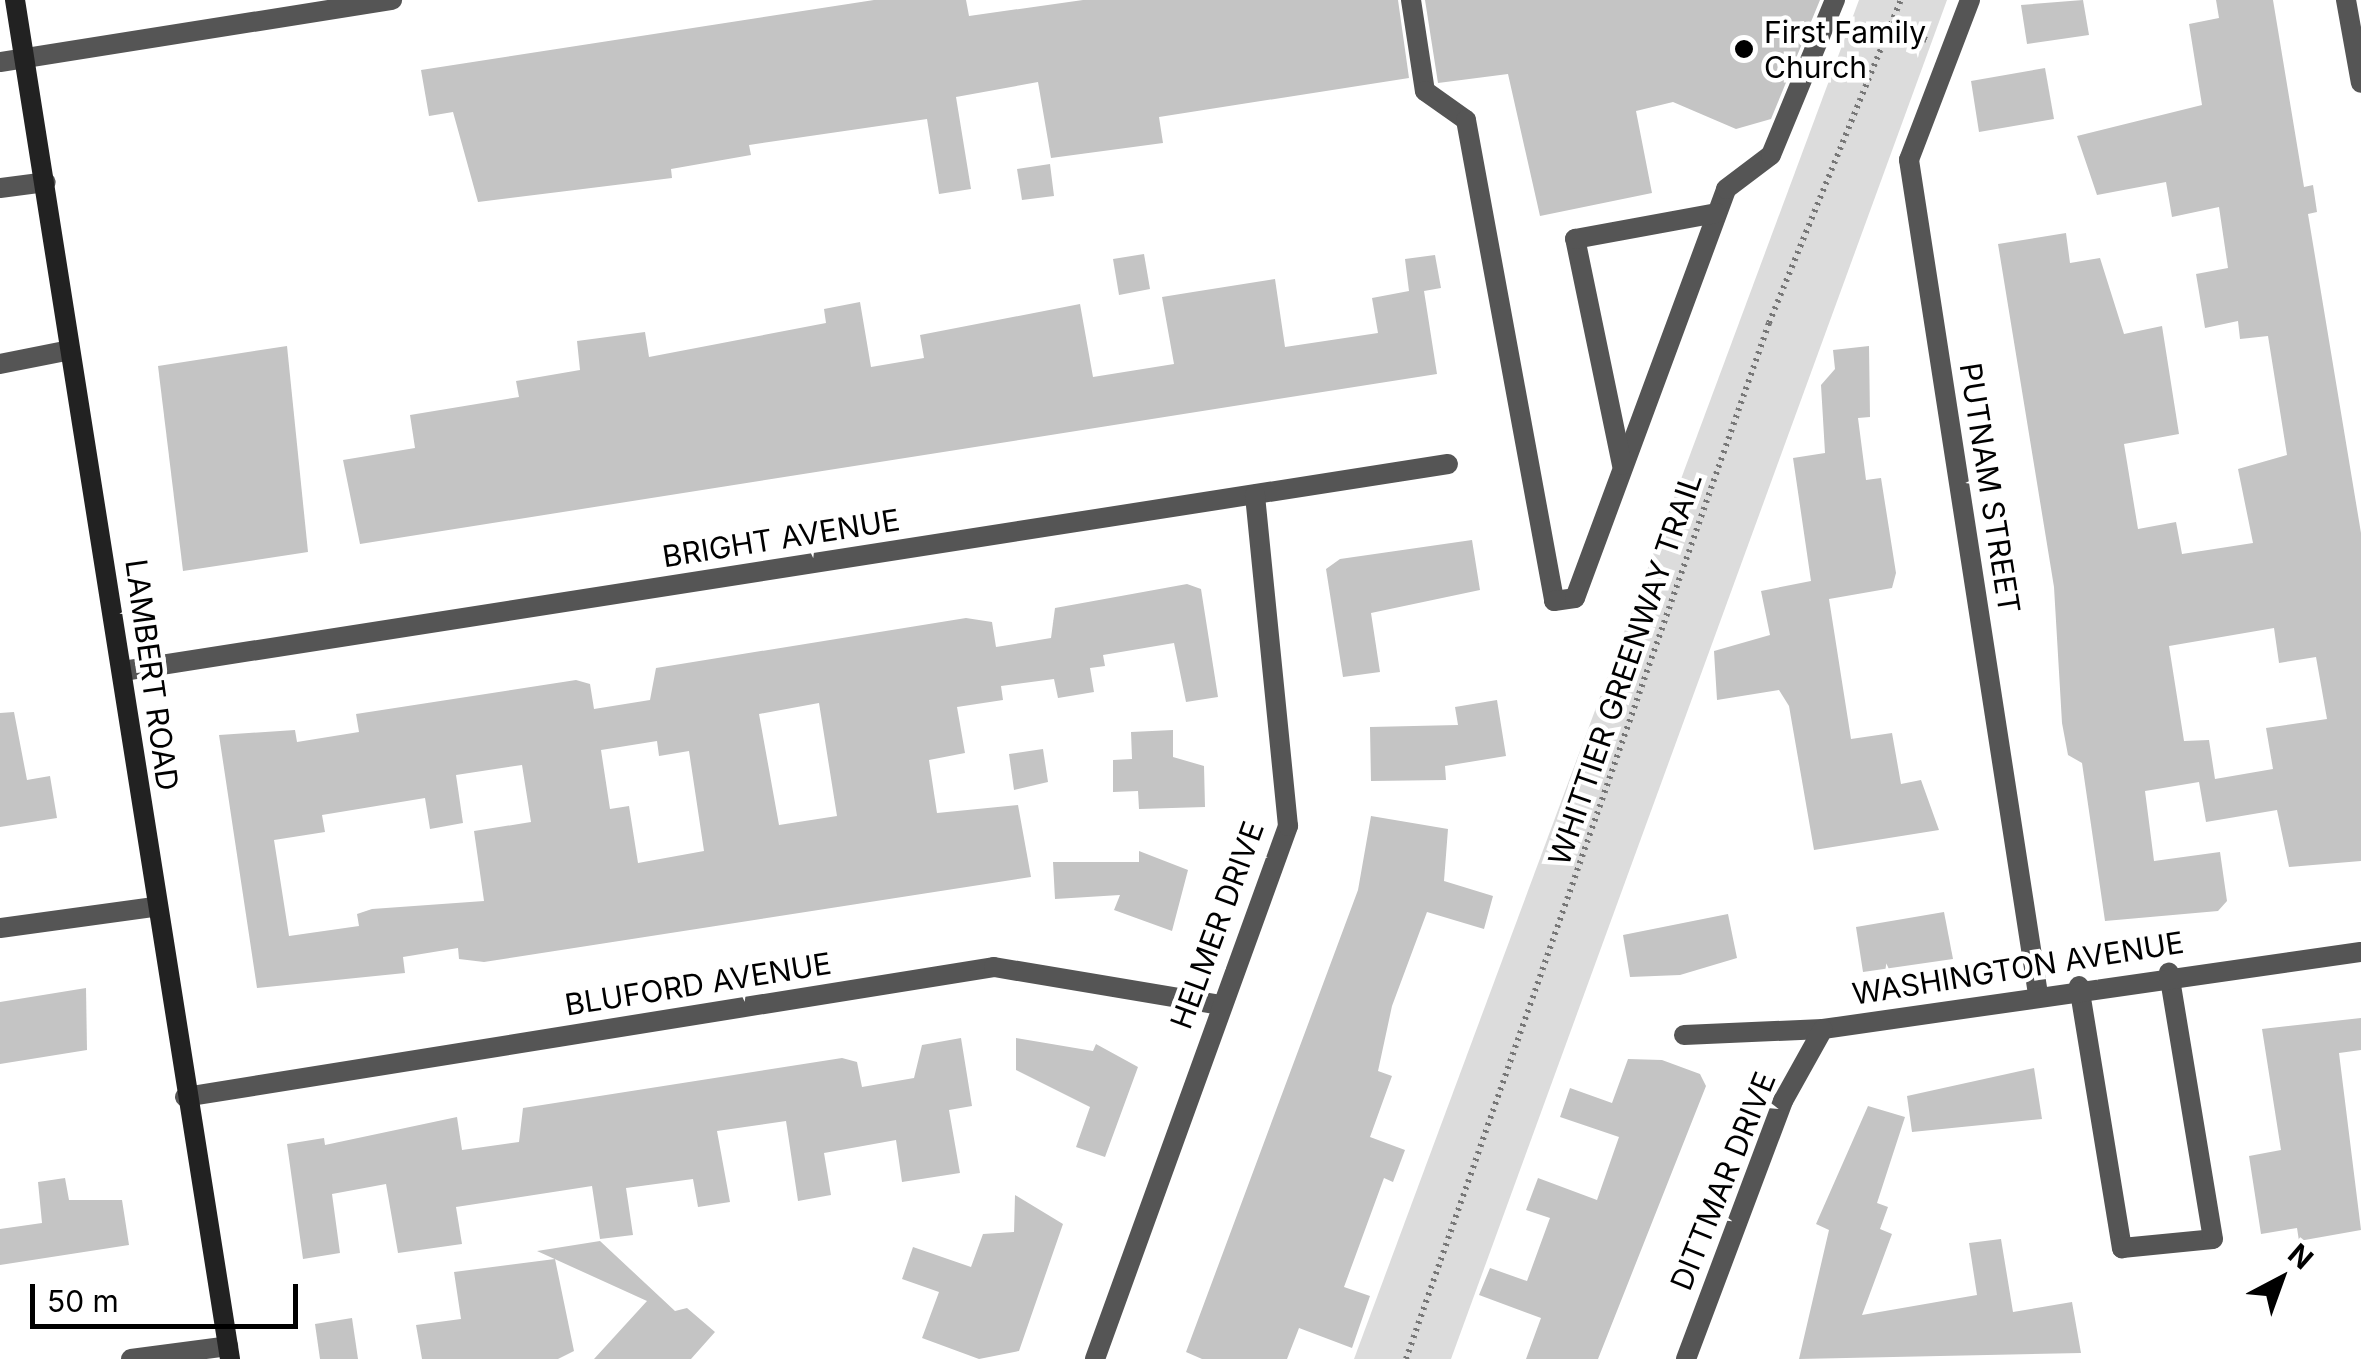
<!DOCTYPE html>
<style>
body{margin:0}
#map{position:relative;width:2361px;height:1359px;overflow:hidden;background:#fff;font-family:Inter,sans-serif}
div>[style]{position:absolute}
.green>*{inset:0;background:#dcdcdc}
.building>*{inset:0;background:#c4c4c4}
.path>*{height:6px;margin-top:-3px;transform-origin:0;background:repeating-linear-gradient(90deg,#777 0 2.5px,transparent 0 7.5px)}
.service>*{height:20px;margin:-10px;padding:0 10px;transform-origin:10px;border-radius:10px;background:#555}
.minor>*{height:20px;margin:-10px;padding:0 10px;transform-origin:10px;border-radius:10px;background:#555}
.tertiary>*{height:20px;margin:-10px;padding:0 10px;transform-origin:10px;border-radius:10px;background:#555}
.secondary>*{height:20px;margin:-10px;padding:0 10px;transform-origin:10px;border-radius:10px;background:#222}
.dots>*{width:28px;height:28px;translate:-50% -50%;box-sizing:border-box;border:5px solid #fff;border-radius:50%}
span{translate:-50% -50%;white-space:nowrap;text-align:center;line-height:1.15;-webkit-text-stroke:9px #fff;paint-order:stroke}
.poi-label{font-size:30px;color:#000}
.left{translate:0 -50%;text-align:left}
.street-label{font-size:30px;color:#000}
.north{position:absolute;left:2231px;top:1229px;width:100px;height:100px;-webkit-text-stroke:8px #fff;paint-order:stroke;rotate:41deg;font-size:28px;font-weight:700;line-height:40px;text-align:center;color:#000}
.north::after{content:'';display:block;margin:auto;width:35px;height:45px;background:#000;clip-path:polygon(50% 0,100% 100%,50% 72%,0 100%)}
.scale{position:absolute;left:30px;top:1284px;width:268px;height:45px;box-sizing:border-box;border:5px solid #000;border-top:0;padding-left:12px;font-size:30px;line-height:35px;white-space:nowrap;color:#000;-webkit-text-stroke:8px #fff;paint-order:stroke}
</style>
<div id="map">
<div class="green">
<i style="clip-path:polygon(1859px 0,1947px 0,1451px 1359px,1354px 1359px)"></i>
</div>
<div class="building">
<i style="clip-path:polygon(874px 0,966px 0,969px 16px,1083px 0,1398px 0,1409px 78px,1159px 117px,1163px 143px,1051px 158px,1038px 82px,956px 97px,971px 189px,939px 194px,927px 119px,749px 145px,751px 155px,671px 169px,672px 178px,478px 202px,453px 112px,429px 116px,421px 70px)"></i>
<i style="clip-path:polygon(1425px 0,1820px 0,1771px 119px,1736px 129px,1673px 102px,1636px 111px,1652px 193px,1540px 216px,1508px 74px,1438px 83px)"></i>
<i style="clip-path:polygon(2083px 0,2089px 35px,2027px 44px,2021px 5px)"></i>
<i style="clip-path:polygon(evenodd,2216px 0,2273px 0,2304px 187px,2313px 185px,2317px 212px,2308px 214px,2361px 533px,2361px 861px,2289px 867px,2277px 810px,2206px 822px,2199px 782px,2145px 791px,2154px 861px,2220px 852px,2227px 901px,2218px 911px,2105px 921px,2082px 763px,2068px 755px,2062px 723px,2054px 587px,1998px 244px,2066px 233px,2070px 263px,2100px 258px,2124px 334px,2162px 326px,2179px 434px,2124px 444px,2138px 529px,2176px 522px,2182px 554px,2253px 543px,2238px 469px,2287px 455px,2268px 336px,2240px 339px,2238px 321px,2205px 328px,2196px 274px,2228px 268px,2219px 207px,2172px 217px,2166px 182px,2097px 195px,2077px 136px,2202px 105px,2189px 24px,2219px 18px,2216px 0,2274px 628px,2279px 663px,2316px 657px,2327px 719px,2266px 728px,2273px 769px,2215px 779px,2209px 740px,2184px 741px,2169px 646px,2274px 628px)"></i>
<i style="clip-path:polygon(2045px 68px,2054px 119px,1979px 132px,1971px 81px)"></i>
<i style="clip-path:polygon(1050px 164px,1054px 196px,1022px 200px,1017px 169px)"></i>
<i style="clip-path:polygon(1144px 254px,1150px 289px,1119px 295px,1113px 259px)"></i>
<i style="clip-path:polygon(1435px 255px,1441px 288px,1424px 291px,1437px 374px,360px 544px,343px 460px,415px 448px,410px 415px,519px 397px,516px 381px,580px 370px,577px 341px,645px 332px,649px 357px,826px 323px,824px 309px,860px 302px,871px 367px,924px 358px,920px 335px,1080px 304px,1093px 377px,1174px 364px,1162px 297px,1193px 292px,1275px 279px,1285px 347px,1378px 333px,1372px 298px,1409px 291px,1405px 259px)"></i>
<i style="clip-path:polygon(287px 346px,308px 552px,183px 571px,158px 366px)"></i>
<i style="clip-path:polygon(1869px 346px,1870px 417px,1858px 418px,1866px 480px,1881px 478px,1896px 573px,1892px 588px,1829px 599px,1851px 739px,1892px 733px,1901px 784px,1921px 780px,1939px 830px,1814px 850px,1789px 706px,1779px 690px,1717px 700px,1714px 651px,1770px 635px,1761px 591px,1811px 581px,1793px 458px,1825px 453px,1821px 385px,1835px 369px,1833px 350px)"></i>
<i style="clip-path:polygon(1472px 540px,1480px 590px,1371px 613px,1380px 672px,1343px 677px,1326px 569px,1340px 559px)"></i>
<i style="clip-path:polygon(evenodd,1187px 584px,1201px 589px,1218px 697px,1186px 702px,1174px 643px,1103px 655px,1105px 666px,1090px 668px,1094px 692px,1058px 698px,1054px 679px,1001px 686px,1003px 700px,957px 707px,965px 753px,929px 760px,937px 813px,1018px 805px,1031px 877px,484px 962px,459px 959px,458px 948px,403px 957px,405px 973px,257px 988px,219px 735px,295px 730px,297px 742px,359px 732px,356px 714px,576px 680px,590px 684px,594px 709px,650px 700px,656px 668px,966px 618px,992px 622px,996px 647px,1051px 638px,1055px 608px,1187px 584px,819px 703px,837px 816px,779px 825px,759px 714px,819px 703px,1187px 584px,657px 741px,659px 756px,689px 751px,704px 851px,638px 863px,629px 806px,610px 809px,601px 750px,657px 741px,1187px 584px,522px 765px,531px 822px,474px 831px,484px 901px,372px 909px,357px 914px,359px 926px,289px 936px,274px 840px,325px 832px,322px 815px,425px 798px,430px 829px,463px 823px,456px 775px,522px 765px)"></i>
<i style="clip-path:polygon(1497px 700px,1506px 756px,1445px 766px,1446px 780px,1371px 781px,1370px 727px,1458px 725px,1455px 707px)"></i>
<i style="clip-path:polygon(14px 712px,27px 780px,50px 776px,57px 818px,0 827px,0 713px)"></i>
<i style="clip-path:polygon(1173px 730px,1173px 757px,1204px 766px,1205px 807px,1139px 809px,1138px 791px,1113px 792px,1113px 760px,1132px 759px,1131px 732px)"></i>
<i style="clip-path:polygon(1043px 749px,1048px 782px,1014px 790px,1009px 754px)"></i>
<i style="clip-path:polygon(1371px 816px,1448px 829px,1444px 881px,1493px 896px,1484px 929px,1427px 912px,1392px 1006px,1378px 1071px,1392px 1076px,1370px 1137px,1405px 1150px,1393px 1182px,1384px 1178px,1344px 1287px,1370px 1296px,1352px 1348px,1299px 1328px,1287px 1359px,1202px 1359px,1186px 1352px,1358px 890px)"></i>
<i style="clip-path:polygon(1139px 851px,1188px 870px,1172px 931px,1114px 910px,1120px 895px,1055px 899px,1053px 862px,1139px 862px)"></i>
<i style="clip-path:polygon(1944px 912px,1953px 959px,1863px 972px,1856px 927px)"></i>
<i style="clip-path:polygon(1728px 914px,1737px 958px,1680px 975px,1630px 977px,1623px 935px)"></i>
<i style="clip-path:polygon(86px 988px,87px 1050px,0 1064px,0 1002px)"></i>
<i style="clip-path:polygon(2361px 1018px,2361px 1050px,2339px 1053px,2361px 1230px,2299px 1241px,2297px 1228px,2261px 1234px,2249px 1156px,2281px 1150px,2262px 1029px)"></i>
<i style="clip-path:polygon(961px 1038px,972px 1106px,949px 1110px,960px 1173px,902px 1182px,896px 1140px,824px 1153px,831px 1195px,798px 1201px,786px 1121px,717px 1131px,730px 1202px,698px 1207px,693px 1179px,626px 1188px,633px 1235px,600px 1239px,592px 1186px,456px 1207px,462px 1244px,398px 1253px,386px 1184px,332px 1194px,340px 1253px,303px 1259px,287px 1144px,324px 1138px,325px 1145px,457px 1117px,462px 1150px,519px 1142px,523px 1108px,842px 1058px,857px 1062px,862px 1087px,914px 1078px,922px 1045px)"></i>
<i style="clip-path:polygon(1016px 1038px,1093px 1051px,1096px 1044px,1138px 1067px,1105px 1157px,1076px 1147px,1090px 1107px,1016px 1070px)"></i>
<i style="clip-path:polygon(1628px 1059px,1662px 1060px,1700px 1074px,1706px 1086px,1598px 1359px,1526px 1359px,1541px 1318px,1479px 1295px,1490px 1268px,1527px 1281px,1550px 1218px,1526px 1210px,1538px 1178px,1597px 1200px,1619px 1137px,1560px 1117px,1570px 1088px,1612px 1103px)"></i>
<i style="clip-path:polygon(2034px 1068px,2042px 1119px,1912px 1132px,1907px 1096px)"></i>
<i style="clip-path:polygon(1868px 1106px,1905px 1117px,1877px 1203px,1888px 1207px,1880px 1229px,1892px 1234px,1862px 1315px,1977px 1295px,1969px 1243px,2001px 1239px,2013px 1312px,2072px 1302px,2081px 1353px,1799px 1359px,1829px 1230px,1816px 1224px)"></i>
<i style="clip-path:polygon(65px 1178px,69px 1200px,122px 1200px,129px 1245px,0 1265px,0 1229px,42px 1223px,38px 1182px)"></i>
<i style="clip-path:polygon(1015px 1195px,1063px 1224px,1019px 1351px,979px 1359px,922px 1338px,939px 1292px,902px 1279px,913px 1247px,971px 1267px,983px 1234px,1014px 1232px)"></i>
<i style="clip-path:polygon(600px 1241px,675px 1311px,687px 1308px,715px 1332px,691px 1359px,594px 1359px,647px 1301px,537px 1251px)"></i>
<i style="clip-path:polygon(555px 1259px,574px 1351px,558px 1359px,422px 1359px,416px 1325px,461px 1319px,454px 1272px)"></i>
<i style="clip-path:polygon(352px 1318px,358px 1359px,320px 1359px,315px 1324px)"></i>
</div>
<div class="path">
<i style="left:1890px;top:24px;width:40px;rotate:23.4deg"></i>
<i style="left:1406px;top:1359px;width:1098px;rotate:-70.69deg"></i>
<i style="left:1769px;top:323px;width:349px;rotate:-67.8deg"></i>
</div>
<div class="service">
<i style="left:1411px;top:0;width:92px;rotate:81.3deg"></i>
<i style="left:1425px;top:91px;width:50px;rotate:35.3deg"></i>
<i style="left:1466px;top:120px;width:489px;rotate:79.6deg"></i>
<i style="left:1554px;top:601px;width:21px;rotate:-8deg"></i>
<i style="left:1575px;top:598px;width:436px;rotate:-69.7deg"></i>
<i style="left:1726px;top:189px;width:56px;rotate:-37.1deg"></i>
<i style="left:1771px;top:155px;width:168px;rotate:-67.6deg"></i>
<i style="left:0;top:188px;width:46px;rotate:-7.4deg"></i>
<i style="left:0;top:364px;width:71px;rotate:-11.3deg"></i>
<i style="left:1622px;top:465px;width:231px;rotate:-101.7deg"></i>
<i style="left:1575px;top:239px;width:144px;rotate:-10.4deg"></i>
<i style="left:2079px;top:986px;width:266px;rotate:80.7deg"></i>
<i style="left:2122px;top:1248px;width:91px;rotate:-5.6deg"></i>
<i style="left:2213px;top:1239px;width:270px;rotate:-99.4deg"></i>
</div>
<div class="minor">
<i style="left:1970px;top:0;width:171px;rotate:110.9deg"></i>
<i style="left:1909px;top:160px;width:844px;rotate:81.21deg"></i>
<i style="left:2346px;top:0;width:84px;rotate:79.8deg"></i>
<i style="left:123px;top:671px;width:1341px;rotate:-8.88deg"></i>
<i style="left:0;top:928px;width:154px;rotate:-7.8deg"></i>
<i style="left:1684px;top:1035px;width:139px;rotate:-2.5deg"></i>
<i style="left:1823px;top:1029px;width:543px;rotate:-8.15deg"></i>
<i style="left:185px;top:1097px;width:819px;rotate:-9.13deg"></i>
<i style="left:994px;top:967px;width:229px;rotate:9.5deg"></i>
<i style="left:131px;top:1359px;width:98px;rotate:-7.6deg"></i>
<i style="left:1095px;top:1359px;width:567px;rotate:-70.09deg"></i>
<i style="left:1288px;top:826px;width:333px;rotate:-95.7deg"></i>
<i style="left:1686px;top:1359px;width:276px;rotate:-69.4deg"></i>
<i style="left:1783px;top:1101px;width:82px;rotate:-60.9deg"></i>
</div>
<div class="tertiary">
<i style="left:0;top:62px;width:397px;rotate:-9deg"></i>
</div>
<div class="secondary">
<i style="left:15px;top:0;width:1376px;rotate:81.01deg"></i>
</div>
<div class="dots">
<i style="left:1744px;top:49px;background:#000"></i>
</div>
<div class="poi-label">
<span class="left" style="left:1764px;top:49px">First Family<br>Church</span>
</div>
<div class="street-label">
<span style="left:1990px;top:488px;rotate:81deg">PUTNAM STREET</span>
<span style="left:781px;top:538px;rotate:-9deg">BRIGHT AVENUE</span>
<span style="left:1625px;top:669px;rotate:-71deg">WHITTIER GREENWAY TRAIL</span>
<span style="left:152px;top:675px;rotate:82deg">LAMBERT ROAD</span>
<span style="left:1217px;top:925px;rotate:-70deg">HELMER DRIVE</span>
<span style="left:2018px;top:968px;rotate:-9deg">WASHINGTON AVENUE</span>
<span style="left:698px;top:984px;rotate:-9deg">BLUFORD AVENUE</span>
<span style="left:1723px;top:1181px;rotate:-68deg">DITTMAR DRIVE</span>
</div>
<div class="north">N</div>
<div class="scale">50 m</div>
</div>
